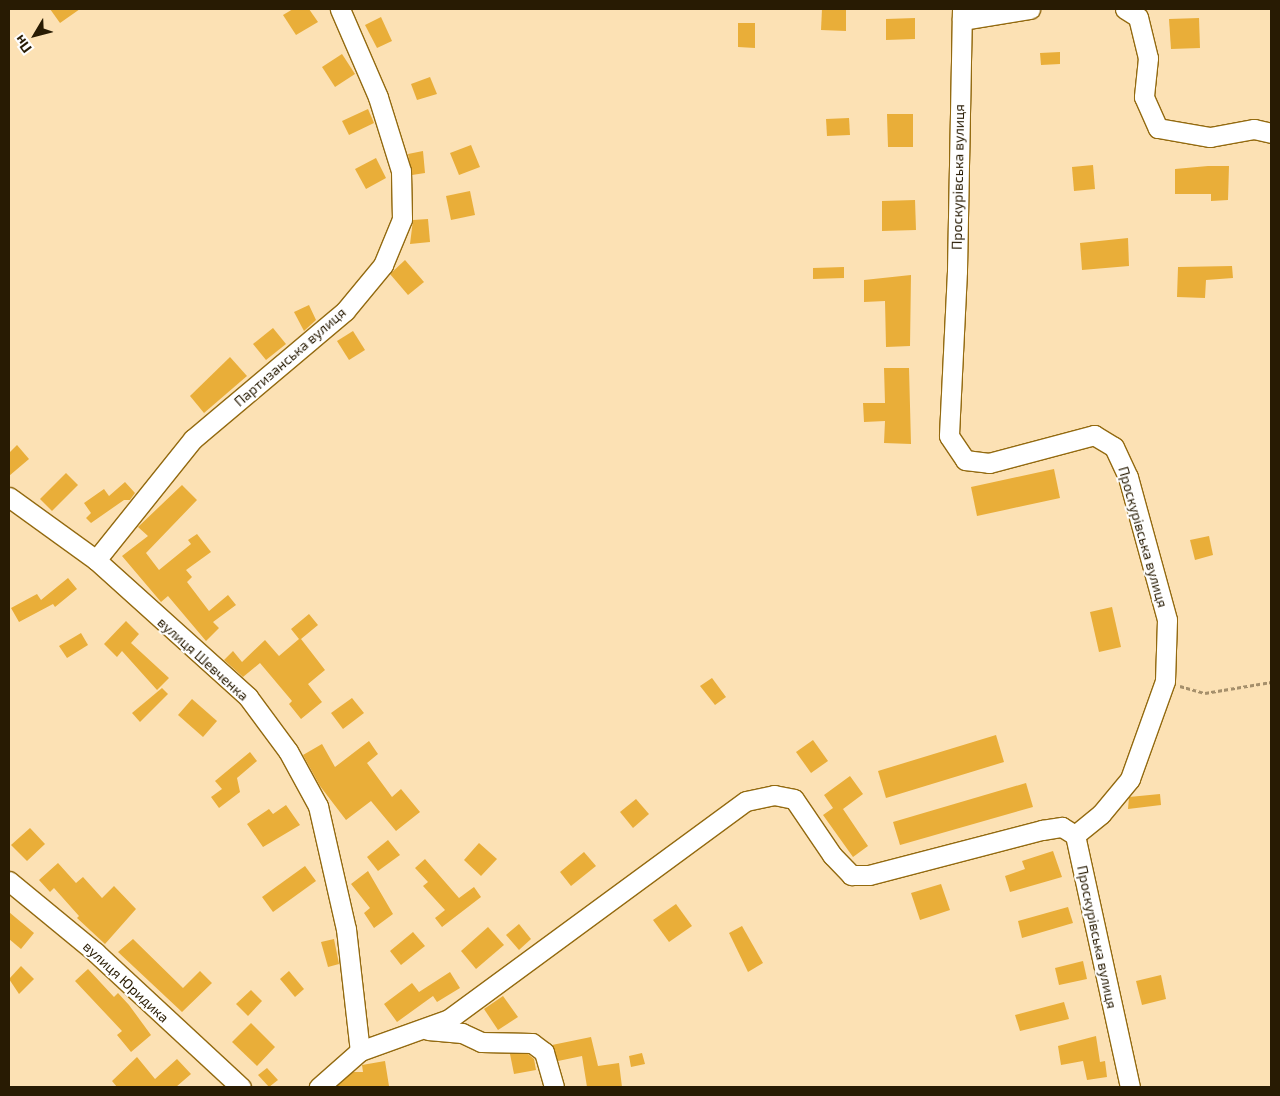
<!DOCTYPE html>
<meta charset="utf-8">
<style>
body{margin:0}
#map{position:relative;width:1280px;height:1096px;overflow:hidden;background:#fce1b4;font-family:"Exo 2",sans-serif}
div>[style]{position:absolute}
.building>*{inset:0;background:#e9ae39}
.path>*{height:2.5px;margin-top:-1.25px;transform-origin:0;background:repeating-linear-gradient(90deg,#a58f6b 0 4px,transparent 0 6.5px)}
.roads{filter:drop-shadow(1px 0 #936a10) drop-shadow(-1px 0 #936a10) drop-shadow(0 1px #936a10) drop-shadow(0 -1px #936a10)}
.minor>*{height:19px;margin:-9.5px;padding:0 9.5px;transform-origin:9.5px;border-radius:9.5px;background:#fff}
span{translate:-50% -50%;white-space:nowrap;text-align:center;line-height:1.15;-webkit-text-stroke:4px #fff;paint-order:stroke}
.street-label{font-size:14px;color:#281b03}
.frame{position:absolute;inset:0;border:10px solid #281b03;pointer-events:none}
.north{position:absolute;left:10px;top:10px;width:50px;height:50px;-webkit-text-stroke:4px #fff;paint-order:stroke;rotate:233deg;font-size:14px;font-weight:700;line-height:20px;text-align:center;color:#281b03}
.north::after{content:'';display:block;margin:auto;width:18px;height:22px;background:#281b03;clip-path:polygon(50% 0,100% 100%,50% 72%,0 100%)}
</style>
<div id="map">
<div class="building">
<i style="clip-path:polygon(50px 9px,80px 9px,60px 23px)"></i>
<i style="clip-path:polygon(293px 9px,309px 9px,318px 22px,296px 35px,283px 15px)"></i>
<i style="clip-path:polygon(822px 9px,846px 10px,846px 31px,821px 30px)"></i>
<i style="clip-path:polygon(381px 17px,392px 41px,377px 48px,365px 25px)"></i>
<i style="clip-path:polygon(915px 18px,915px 39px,886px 40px,886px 19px)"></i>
<i style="clip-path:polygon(1199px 18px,1200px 48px,1171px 49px,1169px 19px)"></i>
<i style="clip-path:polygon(738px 23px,755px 23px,755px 48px,738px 47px)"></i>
<i style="clip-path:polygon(1060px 52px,1060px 64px,1041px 65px,1040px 53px)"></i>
<i style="clip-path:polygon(342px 54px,355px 74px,335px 87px,322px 67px)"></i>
<i style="clip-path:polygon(430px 77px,437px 94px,417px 100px,411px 84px)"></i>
<i style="clip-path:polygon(368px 109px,374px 123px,349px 135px,342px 121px)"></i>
<i style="clip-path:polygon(887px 114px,913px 114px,913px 147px,888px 147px)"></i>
<i style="clip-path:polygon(849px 118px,850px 135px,827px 136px,826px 119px)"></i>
<i style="clip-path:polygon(471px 145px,480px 167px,459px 175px,450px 153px)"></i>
<i style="clip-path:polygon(423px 151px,425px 173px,412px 175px,408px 154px)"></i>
<i style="clip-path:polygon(376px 158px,386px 178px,366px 189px,355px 169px)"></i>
<i style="clip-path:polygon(1093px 165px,1095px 189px,1074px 191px,1072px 167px)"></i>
<i style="clip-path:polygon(1208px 166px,1229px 166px,1228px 200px,1211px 201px,1211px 194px,1175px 194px,1175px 169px)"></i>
<i style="clip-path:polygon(470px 191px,475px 215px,451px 220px,446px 196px)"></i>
<i style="clip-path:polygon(915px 200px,916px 230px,882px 231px,882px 201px)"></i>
<i style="clip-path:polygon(428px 219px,430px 242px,410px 244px,413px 220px)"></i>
<i style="clip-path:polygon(1128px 238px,1129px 266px,1082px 270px,1080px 243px)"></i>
<i style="clip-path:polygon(405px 260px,424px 282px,408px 295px,390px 274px)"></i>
<i style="clip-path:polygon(1232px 266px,1233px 278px,1206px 280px,1205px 298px,1177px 297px,1178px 267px)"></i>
<i style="clip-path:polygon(844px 267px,844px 278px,813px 279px,813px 268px)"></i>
<i style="clip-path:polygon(911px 275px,910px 346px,886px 347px,885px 301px,864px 302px,864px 280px)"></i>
<i style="clip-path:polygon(309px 305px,316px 320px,304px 331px,294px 312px)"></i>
<i style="clip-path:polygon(273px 328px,286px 344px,266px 360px,253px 344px)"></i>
<i style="clip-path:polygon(353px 331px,365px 350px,349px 360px,337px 341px)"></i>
<i style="clip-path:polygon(230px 357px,247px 376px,204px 413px,190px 396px)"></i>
<i style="clip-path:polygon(884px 368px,909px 368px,911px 444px,884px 443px,885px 421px,864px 422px,863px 403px,885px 403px)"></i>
<i style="clip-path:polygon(17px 445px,29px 459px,9px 476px,9px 453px)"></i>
<i style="clip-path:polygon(1054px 469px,1060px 498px,977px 516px,971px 487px)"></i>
<i style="clip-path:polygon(66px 473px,78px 485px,52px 511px,40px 499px)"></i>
<i style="clip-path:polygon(125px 482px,135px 493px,130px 500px,124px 500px,91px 523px,86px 518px,91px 513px,84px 503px,104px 489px,109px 496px)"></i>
<i style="clip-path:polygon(182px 485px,197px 500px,146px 553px,159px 570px,191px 544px,188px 540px,197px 534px,211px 552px,186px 570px,192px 577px,187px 582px,209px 611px,228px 595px,236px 605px,213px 622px,219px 628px,206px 641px,168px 596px,161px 602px,122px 556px,148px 536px,138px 527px)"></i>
<i style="clip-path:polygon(1209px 536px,1213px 555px,1195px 560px,1190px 540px)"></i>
<i style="clip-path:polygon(68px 578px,77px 589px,55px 607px,53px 604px,19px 622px,11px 608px,37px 594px,41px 600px)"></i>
<i style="clip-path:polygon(1112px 607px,1121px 647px,1099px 652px,1090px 612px)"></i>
<i style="clip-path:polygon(309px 614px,318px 625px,301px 639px,325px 670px,308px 684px,322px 702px,301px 719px,289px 704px,292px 701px,260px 663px,243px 677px,224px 660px,233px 651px,242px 662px,265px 640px,279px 656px,299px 639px,291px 629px)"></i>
<i style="clip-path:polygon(126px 621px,139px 634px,131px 643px,169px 678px,157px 690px,122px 651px,117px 657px,104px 644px)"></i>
<i style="clip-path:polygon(81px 633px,88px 645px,67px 658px,59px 646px)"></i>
<i style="clip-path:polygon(712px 678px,726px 697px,715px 705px,700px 686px)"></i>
<i style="clip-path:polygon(162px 688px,168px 694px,140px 722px,132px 713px)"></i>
<i style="clip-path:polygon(352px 698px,364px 713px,343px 729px,331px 713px)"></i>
<i style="clip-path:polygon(192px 699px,217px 721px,203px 737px,178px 715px)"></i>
<i style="clip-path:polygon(996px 735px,1004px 762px,886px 798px,878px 771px)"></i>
<i style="clip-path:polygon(813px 740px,828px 761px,811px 773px,796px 752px)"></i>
<i style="clip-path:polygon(369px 741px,378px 754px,367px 763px,392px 797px,401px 789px,420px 812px,396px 831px,371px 801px,346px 820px,320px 786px,303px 755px,322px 744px,335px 767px)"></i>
<i style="clip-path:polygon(250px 752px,257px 761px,237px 778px,240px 792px,219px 808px,211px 797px,222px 789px,215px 781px)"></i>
<i style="clip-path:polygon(850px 776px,863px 794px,843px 809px,868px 846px,853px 857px,823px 815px,833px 808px,824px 795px)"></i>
<i style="clip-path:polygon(1026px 783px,1033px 807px,900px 845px,893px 822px)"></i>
<i style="clip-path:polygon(1160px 794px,1161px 805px,1128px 809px,1129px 797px)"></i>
<i style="clip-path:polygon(636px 799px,649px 814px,633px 828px,620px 812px)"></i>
<i style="clip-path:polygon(286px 805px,300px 825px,263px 847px,247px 824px,269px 809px,273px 814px)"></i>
<i style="clip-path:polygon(30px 828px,45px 844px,27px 861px,11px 845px)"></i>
<i style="clip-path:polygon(388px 840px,400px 855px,378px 871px,367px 857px)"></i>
<i style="clip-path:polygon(479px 843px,497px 859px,481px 876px,464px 860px)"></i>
<i style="clip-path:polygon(1053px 851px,1062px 877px,1010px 892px,1005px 876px,1025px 869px,1022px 861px)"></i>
<i style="clip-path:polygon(584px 852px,596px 866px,571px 886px,560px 872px)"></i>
<i style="clip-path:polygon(425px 859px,459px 898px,474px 887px,481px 897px,442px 927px,435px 918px,445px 910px,423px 886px,428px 882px,415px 868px)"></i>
<i style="clip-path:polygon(58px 863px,76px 883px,83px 877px,102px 898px,114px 886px,136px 909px,105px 944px,77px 918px,79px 916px,54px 888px,50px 892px,39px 880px)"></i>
<i style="clip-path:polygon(305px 866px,316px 881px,273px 912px,262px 897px)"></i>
<i style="clip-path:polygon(368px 871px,393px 914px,374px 928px,364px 913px,370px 908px,351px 884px)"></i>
<i style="clip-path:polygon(941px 884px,950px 910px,920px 920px,911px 893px)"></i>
<i style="clip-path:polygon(676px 904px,692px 926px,669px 942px,653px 920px)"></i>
<i style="clip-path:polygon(1068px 907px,1073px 923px,1022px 938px,1018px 921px)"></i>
<i style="clip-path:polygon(9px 912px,34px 933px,21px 949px,9px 939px)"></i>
<i style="clip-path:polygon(519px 924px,531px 939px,519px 950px,506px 935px)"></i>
<i style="clip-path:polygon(742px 926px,763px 963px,748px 972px,729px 933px)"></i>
<i style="clip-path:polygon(488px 927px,504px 945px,476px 969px,461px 951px)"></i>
<i style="clip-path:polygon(413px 932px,425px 946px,401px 965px,390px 951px)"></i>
<i style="clip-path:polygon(133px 939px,183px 988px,200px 971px,212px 983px,182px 1012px,118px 952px)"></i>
<i style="clip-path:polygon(334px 939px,339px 964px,328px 967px,321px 942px)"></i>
<i style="clip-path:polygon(1083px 961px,1087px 979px,1059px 985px,1055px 968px)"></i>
<i style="clip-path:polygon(21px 966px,34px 979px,19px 994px,9px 979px)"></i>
<i style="clip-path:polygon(88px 969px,114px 997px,118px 993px,129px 1005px,151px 1035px,131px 1052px,117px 1035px,122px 1031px,75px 981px)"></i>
<i style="clip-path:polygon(289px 971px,304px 989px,295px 997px,280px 979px)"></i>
<i style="clip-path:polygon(450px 972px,460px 988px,437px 1002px,433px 996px,397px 1022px,384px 1004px,412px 983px,419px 992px)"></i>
<i style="clip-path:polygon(1161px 975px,1166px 999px,1142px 1005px,1136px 981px)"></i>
<i style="clip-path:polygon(251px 990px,262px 1001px,248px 1016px,236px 1004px)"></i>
<i style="clip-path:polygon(503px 996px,518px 1017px,498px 1030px,484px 1009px)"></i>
<i style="clip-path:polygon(1064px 1002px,1069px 1019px,1020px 1031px,1015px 1015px)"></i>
<i style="clip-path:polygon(251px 1023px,275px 1047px,257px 1066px,232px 1042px)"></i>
<i style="clip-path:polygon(1096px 1036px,1100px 1062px,1105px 1061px,1107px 1077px,1087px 1080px,1083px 1061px,1061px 1065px,1058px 1046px)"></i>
<i style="clip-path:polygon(591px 1037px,598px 1066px,619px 1063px,622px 1087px,587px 1087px,582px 1056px,558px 1061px,552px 1045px)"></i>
<i style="clip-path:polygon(642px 1053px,645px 1064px,631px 1067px,629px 1056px)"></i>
<i style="clip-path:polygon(510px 1054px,528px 1054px,534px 1059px,536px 1070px,514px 1074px)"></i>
<i style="clip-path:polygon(137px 1057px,155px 1079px,177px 1059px,191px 1074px,176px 1087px,117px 1087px,112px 1081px)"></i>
<i style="clip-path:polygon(385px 1061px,389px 1086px,336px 1087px,353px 1072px,363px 1072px,362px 1065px)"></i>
<i style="clip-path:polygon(267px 1068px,278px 1080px,269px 1087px,258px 1075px)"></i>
</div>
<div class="path">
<i style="left:1180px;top:686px;width:26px;rotate:16deg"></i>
<i style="left:1205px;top:693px;width:67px;rotate:-9.5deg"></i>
</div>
<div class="roads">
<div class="minor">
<i style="left:962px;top:9px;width:262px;rotate:91.1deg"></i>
<i style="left:957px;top:271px;width:165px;rotate:92.8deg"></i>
<i style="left:949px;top:436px;width:29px;rotate:56deg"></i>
<i style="left:965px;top:460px;width:24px;rotate:7deg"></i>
<i style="left:989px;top:463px;width:109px;rotate:-14.9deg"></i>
<i style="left:1094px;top:435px;width:23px;rotate:31deg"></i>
<i style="left:1114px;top:447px;width:33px;rotate:65deg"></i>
<i style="left:1128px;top:477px;width:148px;rotate:74.7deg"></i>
<i style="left:1167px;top:620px;width:61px;rotate:91.9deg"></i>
<i style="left:1165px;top:681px;width:104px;rotate:109.7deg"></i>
<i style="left:1130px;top:779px;width:45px;rotate:129.6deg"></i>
<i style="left:1101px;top:814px;width:33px;rotate:141deg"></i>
<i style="left:1075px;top:835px;width:258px;rotate:77.7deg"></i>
<i style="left:1125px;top:9px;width:15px;rotate:32deg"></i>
<i style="left:1138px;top:17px;width:42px;rotate:76.3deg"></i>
<i style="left:1148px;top:58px;width:39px;rotate:96deg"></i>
<i style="left:1144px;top:97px;width:34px;rotate:66deg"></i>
<i style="left:1158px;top:128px;width:53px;rotate:9.8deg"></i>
<i style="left:1210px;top:137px;width:45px;rotate:-10.3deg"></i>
<i style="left:1254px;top:129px;width:17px;rotate:13deg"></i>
<i style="left:962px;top:20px;width:69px;rotate:-9.2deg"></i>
<i style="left:9px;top:497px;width:107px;rotate:35.9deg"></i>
<i style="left:96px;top:560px;width:205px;rotate:42deg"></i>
<i style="left:248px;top:697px;width:67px;rotate:53.5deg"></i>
<i style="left:288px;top:751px;width:63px;rotate:61.4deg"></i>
<i style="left:318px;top:806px;width:126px;rotate:77.2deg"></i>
<i style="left:346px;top:929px;width:123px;rotate:83.5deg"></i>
<i style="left:360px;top:1051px;width:55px;rotate:138.7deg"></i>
<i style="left:96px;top:560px;width:155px;rotate:-51.3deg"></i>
<i style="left:193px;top:439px;width:199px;rotate:-40.1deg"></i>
<i style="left:345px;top:311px;width:60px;rotate:-50.4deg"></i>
<i style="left:383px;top:265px;width:50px;rotate:-67.6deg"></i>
<i style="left:402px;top:219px;width:48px;rotate:-91.2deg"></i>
<i style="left:401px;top:171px;width:77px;rotate:-107.3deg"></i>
<i style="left:378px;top:97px;width:96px;rotate:-113.4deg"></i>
<i style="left:9px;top:881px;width:112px;rotate:39.5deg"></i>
<i style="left:95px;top:952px;width:199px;rotate:42.8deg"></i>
<i style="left:428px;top:1030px;width:34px;rotate:5deg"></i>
<i style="left:462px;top:1033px;width:21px;rotate:25deg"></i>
<i style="left:481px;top:1042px;width:51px;rotate:1.1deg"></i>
<i style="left:532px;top:1043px;width:15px;rotate:37deg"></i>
<i style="left:544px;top:1052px;width:36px;rotate:74deg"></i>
<i style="left:360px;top:1051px;width:95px;rotate:-19.8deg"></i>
<i style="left:449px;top:1019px;width:368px;rotate:-36.3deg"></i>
<i style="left:746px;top:801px;width:29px;rotate:-12deg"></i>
<i style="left:774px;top:795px;width:20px;rotate:11deg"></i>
<i style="left:794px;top:799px;width:68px;rotate:55.8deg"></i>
<i style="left:832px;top:855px;width:28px;rotate:46deg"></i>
<i style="left:851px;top:875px;width:18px"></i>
<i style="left:869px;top:875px;width:179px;rotate:-14.6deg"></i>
<i style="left:1042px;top:830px;width:20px;rotate:-9deg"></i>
<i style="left:1062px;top:827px;width:15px;rotate:32deg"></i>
</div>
</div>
<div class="street-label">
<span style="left:958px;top:177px;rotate:-89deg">Проскурівська вулиця</span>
<span style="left:290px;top:357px;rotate:-41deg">Партизанська вулиця</span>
<span style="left:1143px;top:537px;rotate:74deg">Проскурівська вулиця</span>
<span style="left:203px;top:659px;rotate:42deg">вулиця Шевченка</span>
<span style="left:1097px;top:937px;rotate:78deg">Проскурівська вулиця</span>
<span style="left:126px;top:982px;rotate:43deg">вулиця Юридика</span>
</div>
<div class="frame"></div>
<div class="north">Пн</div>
</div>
